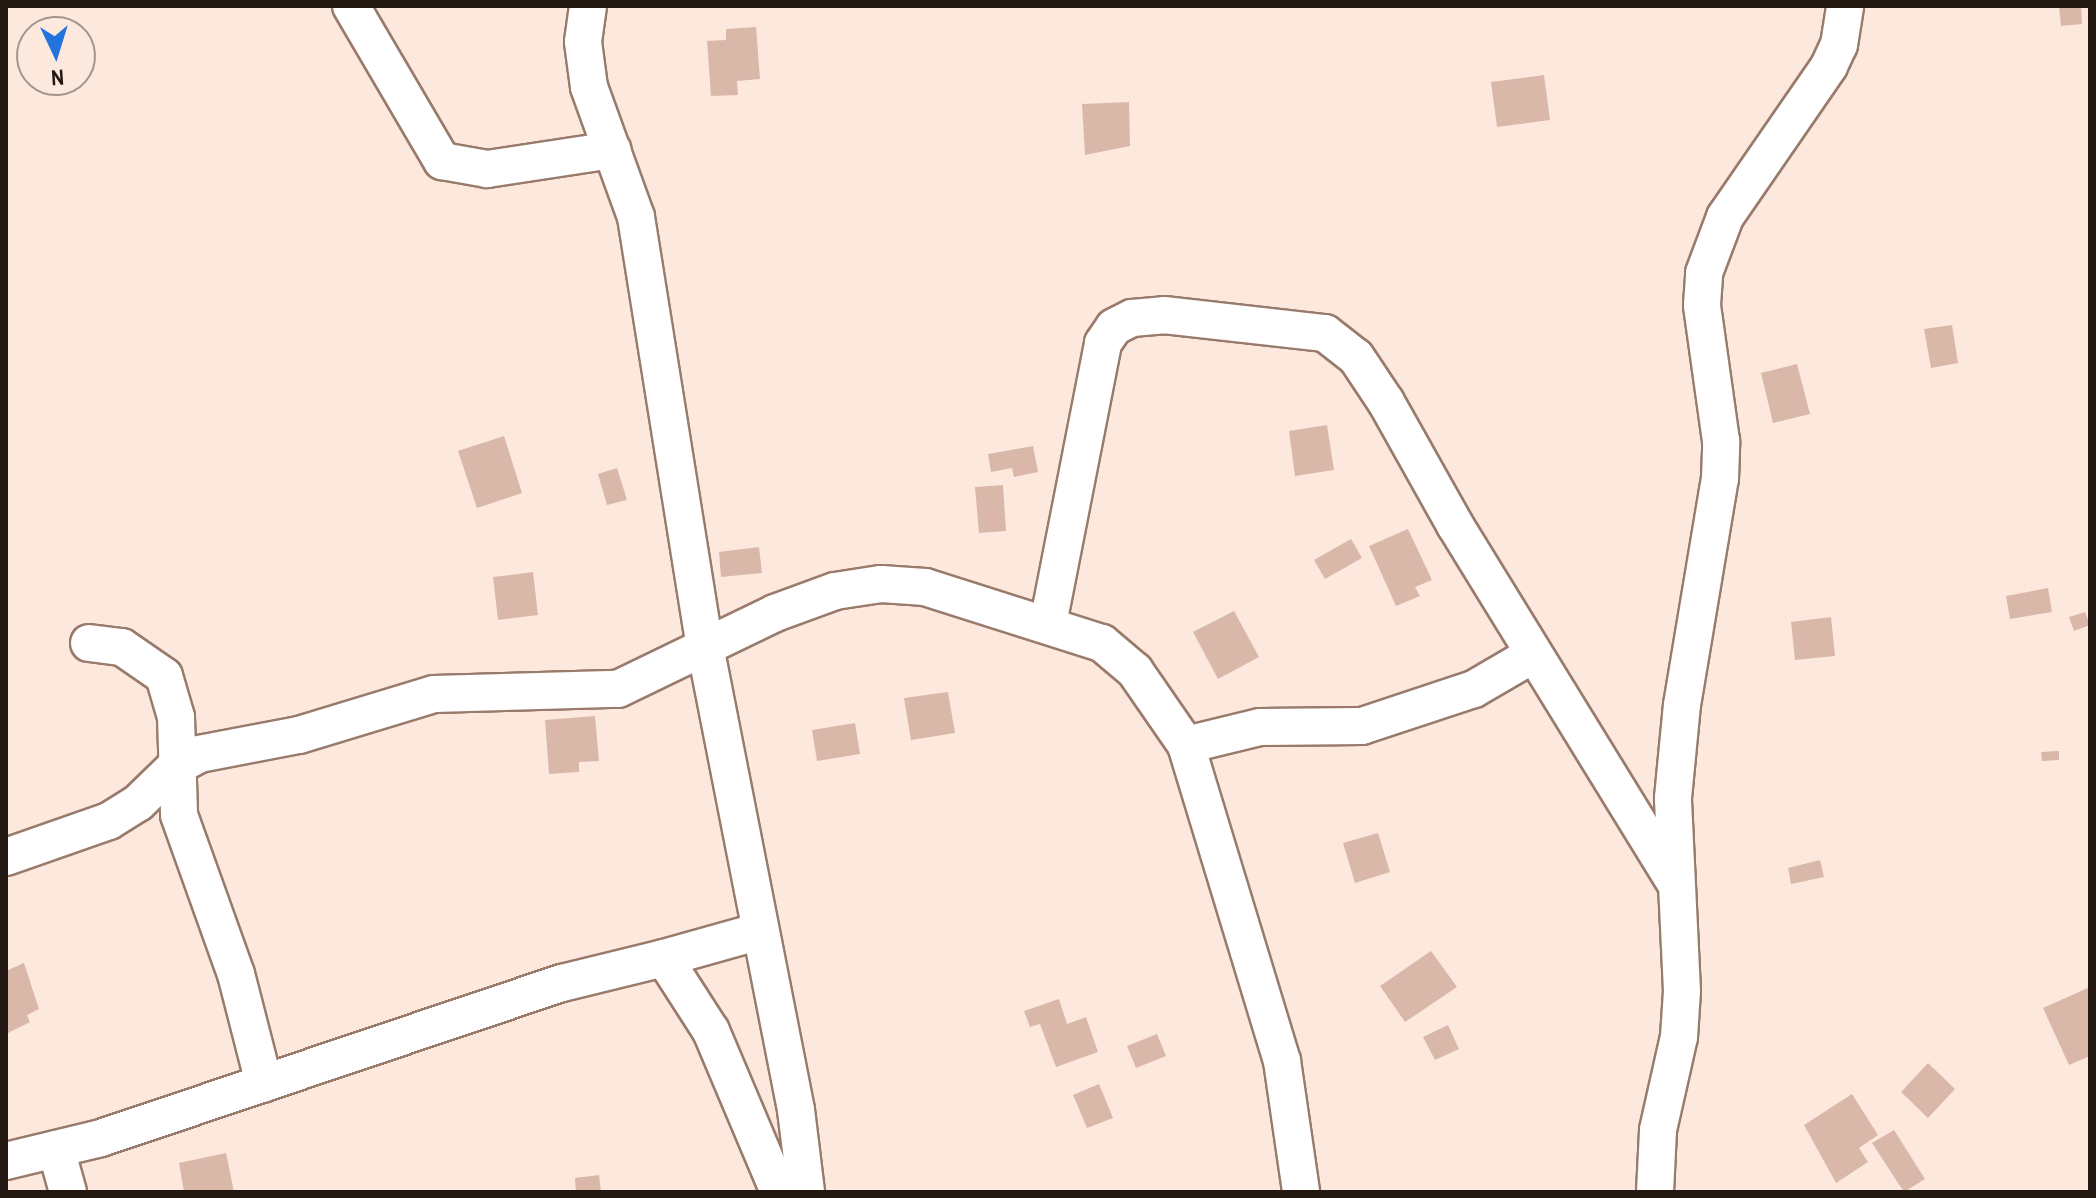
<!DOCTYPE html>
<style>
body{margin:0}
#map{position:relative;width:2096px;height:1198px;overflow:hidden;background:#fde8de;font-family:"Archivo Narrow",sans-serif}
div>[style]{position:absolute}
.building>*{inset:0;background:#d9b8a9}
.roads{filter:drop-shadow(2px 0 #997b6c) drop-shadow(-2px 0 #997b6c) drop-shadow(0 2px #997b6c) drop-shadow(0 -2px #997b6c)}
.street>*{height:36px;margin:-18px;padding:0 18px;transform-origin:18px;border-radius:18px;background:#fff}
span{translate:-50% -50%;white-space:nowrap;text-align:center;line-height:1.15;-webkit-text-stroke:6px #fde8de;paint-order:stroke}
.frame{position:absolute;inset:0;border:8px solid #231712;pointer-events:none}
.north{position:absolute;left:16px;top:16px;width:80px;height:80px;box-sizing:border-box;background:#fde8de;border:2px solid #a6948c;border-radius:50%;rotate:176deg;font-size:22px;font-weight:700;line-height:32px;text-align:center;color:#231712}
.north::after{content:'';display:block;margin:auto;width:28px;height:36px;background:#2373de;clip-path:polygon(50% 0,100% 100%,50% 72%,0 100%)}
</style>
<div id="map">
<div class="building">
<i style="clip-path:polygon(2059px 6px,2081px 6px,2082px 24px,2061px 26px)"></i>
<i style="clip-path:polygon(756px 27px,760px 79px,737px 81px,738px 95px,711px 96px,707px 41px,726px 40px,726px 29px)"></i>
<i style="clip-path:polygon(1544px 75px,1550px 120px,1497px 127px,1491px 82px)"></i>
<i style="clip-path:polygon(1129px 102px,1130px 146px,1085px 155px,1082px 104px)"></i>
<i style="clip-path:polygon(1952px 325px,1958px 363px,1931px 368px,1924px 329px)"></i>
<i style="clip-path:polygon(1797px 364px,1810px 414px,1773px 423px,1761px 373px)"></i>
<i style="clip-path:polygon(1327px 425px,1334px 470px,1295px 476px,1289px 431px)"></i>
<i style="clip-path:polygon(504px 436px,522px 493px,477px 508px,458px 451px)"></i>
<i style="clip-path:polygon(1033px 446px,1038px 472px,1014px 477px,1012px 468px,991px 472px,988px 454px)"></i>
<i style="clip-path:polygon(617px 468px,627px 500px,607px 505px,598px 474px)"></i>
<i style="clip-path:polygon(1003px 485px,1006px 531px,979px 533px,975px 487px)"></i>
<i style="clip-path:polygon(1408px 529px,1432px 580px,1415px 587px,1420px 596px,1396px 606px,1369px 546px)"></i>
<i style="clip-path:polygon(1351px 539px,1362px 558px,1325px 579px,1314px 560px)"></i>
<i style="clip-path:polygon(759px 547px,762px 573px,721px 577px,719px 552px)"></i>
<i style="clip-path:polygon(533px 572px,538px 615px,498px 620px,493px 577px)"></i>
<i style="clip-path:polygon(2048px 588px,2052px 612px,2010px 619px,2006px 596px)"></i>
<i style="clip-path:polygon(1234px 611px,1259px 657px,1218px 679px,1193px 632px)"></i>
<i style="clip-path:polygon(2085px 612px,2090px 625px,2074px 631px,2069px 617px)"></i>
<i style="clip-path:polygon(1831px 617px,1835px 656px,1795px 660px,1791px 622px)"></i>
<i style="clip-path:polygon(948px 692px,955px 733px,911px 740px,904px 698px)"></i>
<i style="clip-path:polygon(595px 716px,599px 761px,579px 762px,579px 772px,549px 774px,545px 720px)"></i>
<i style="clip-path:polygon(855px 723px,860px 754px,817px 761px,812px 730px)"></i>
<i style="clip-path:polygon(2059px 751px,2059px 760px,2042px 761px,2041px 752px)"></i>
<i style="clip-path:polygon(1378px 833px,1390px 872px,1355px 883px,1343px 843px)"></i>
<i style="clip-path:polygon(1820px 860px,1824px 877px,1791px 884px,1788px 868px)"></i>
<i style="clip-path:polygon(1431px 951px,1457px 987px,1405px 1022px,1380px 986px)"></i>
<i style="clip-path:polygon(24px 963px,39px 1009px,27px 1015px,30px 1022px,6px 1034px,6px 971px)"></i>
<i style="clip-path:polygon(2090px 987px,2090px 1056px,2069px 1065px,2043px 1008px)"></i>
<i style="clip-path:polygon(1059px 999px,1067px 1024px,1086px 1017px,1098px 1052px,1056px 1067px,1040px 1024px,1030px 1027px,1024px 1011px)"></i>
<i style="clip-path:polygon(1448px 1025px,1459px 1049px,1435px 1060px,1423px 1037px)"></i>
<i style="clip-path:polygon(1157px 1034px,1166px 1056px,1136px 1068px,1127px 1046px)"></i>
<i style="clip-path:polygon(1928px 1063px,1955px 1089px,1928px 1118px,1901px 1092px)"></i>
<i style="clip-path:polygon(1099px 1084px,1113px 1118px,1087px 1128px,1073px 1095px)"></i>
<i style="clip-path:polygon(1852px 1094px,1878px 1135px,1859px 1148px,1868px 1162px,1836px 1183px,1804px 1125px)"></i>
<i style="clip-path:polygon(1894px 1130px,1925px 1179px,1904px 1192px,1872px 1143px)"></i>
<i style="clip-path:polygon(226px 1153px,234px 1192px,184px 1192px,179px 1163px)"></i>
<i style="clip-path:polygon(599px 1175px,601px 1192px,576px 1192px,575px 1178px)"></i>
</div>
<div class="roads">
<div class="street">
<i style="left:351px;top:6px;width:180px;rotate:59.6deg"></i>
<i style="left:442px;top:161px;width:46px;rotate:10.1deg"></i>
<i style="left:487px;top:169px;width:127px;rotate:-8.6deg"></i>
<i style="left:588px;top:6px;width:36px;rotate:98deg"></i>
<i style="left:583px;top:42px;width:45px;rotate:82.4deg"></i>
<i style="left:589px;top:87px;width:138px;rotate:70.1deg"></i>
<i style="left:636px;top:217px;width:435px;rotate:80.9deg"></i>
<i style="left:705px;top:646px;width:473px;rotate:78.9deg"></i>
<i style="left:796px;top:1110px;width:83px;rotate:83deg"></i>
<i style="left:1048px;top:624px;width:286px;rotate:-78.9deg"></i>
<i style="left:1103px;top:343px;width:19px;rotate:-55deg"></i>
<i style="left:1114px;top:327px;width:20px;rotate:-27deg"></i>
<i style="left:1132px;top:318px;width:32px;rotate:-5deg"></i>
<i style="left:1164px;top:315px;width:162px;rotate:6.4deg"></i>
<i style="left:1325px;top:333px;width:39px;rotate:38deg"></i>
<i style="left:1356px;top:357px;width:54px;rotate:56.3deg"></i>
<i style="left:1386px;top:402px;width:141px;rotate:60.7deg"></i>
<i style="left:1455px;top:525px;width:416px;rotate:58.4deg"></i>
<i style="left:89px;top:643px;width:33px;rotate:7deg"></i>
<i style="left:122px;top:647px;width:51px;rotate:34.6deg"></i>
<i style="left:164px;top:676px;width:43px;rotate:73.7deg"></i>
<i style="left:176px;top:717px;width:98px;rotate:88.2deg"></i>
<i style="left:179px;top:815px;width:169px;rotate:70.3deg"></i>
<i style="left:236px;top:974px;width:113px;rotate:75.6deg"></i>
<i style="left:1186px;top:745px;width:76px;rotate:-13.7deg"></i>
<i style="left:1260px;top:727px;width:102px;rotate:-0.6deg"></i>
<i style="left:1362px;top:726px;width:118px;rotate:-18.3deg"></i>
<i style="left:1474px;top:689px;width:69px;rotate:-30.3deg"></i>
<i style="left:6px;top:857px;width:109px;rotate:-19.3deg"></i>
<i style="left:109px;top:821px;width:34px;rotate:-32deg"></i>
<i style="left:138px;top:803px;width:52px;rotate:-44.2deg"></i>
<i style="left:175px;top:767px;width:27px;rotate:-28deg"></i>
<i style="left:199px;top:754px;width:102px;rotate:-10.8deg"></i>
<i style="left:299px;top:735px;width:141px;rotate:-16.9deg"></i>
<i style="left:434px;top:694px;width:184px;rotate:-1.6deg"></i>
<i style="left:618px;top:689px;width:174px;rotate:-25.8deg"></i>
<i style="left:775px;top:613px;width:64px;rotate:-20.1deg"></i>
<i style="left:835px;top:591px;width:47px;rotate:-8.7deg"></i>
<i style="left:881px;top:584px;width:44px;rotate:3.9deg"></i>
<i style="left:925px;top:587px;width:186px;rotate:17.6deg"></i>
<i style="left:1102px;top:643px;width:43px;rotate:40.3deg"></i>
<i style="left:1135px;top:671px;width:90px;rotate:55.4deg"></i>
<i style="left:1186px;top:745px;width:330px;rotate:73.1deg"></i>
<i style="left:1282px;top:1061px;width:132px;rotate:81.7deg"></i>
<i style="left:664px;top:958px;width:100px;rotate:-15.7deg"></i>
<i style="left:56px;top:1149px;width:45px;rotate:74.4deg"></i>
<i style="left:6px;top:1161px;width:98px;rotate:-13.6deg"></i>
<i style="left:101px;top:1138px;width:486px;rotate:-18.6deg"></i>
<i style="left:562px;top:983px;width:105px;rotate:-13.8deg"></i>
<i style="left:664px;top:958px;width:87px;rotate:57.2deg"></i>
<i style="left:711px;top:1031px;width:175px;rotate:67.1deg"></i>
<i style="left:1655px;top:1192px;width:62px;rotate:-87.2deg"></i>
<i style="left:1658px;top:1130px;width:95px;rotate:-77.3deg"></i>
<i style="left:1679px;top:1037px;width:46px;rotate:-86.3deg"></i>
<i style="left:1682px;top:991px;width:193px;rotate:-92.7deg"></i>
<i style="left:1673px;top:798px;width:93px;rotate:-84.5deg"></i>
<i style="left:1682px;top:705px;width:229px;rotate:-80.5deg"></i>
<i style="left:1720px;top:479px;width:38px;rotate:-88deg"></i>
<i style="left:1721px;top:441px;width:137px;rotate:-98deg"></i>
<i style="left:1702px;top:305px;width:32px;rotate:-86deg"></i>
<i style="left:1704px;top:273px;width:60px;rotate:-69.4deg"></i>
<i style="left:1725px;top:217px;width:183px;rotate:-55.4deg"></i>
<i style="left:1829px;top:66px;width:23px;rotate:-65deg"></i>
<i style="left:1839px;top:45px;width:39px;rotate:-81deg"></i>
</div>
</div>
<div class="frame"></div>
<div class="north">N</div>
</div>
